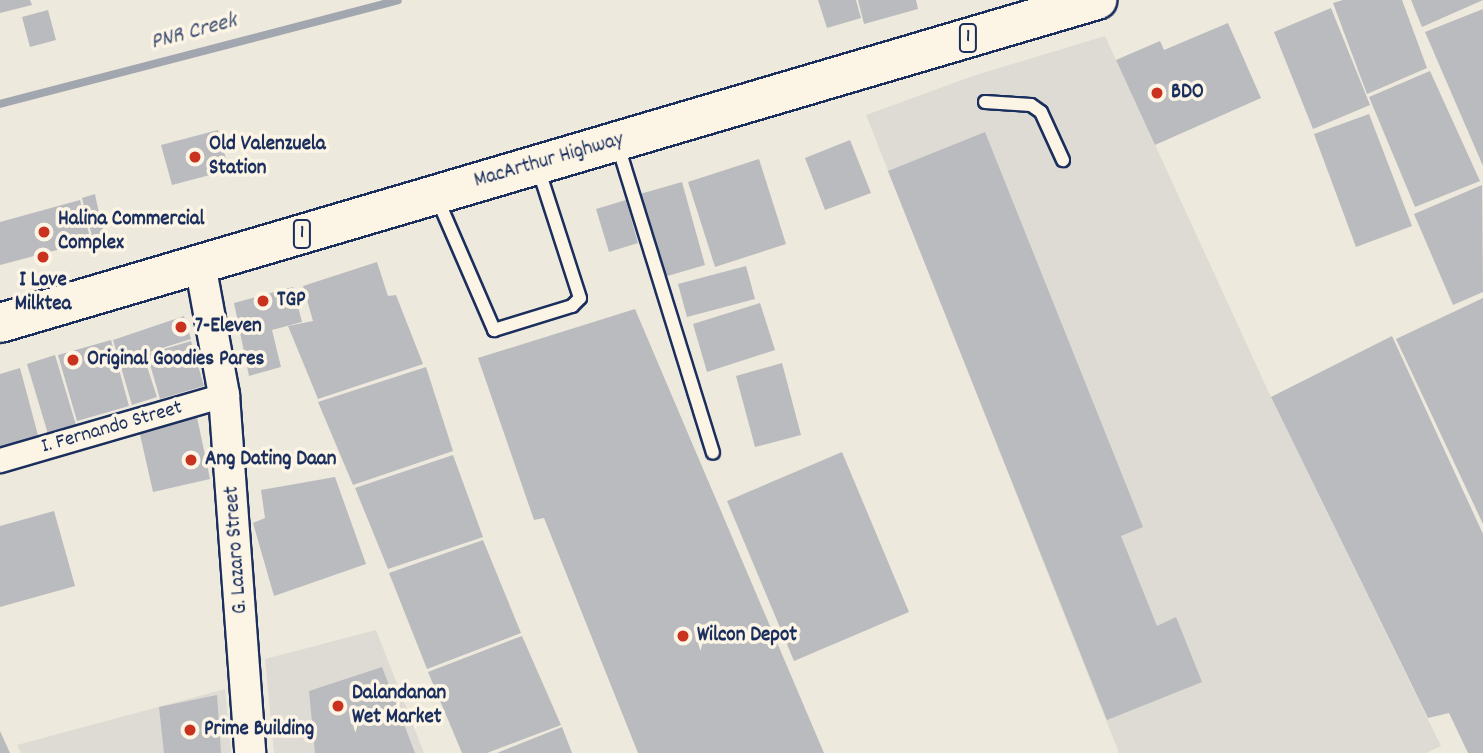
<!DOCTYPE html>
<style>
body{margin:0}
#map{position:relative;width:1483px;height:753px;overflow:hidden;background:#eee9dd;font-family:Dekko,sans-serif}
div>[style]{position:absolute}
.built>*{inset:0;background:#dedbd4}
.stream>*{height:8px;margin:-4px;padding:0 4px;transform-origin:4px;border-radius:4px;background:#a2a7af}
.building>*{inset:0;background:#babbbe}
.roads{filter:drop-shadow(2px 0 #1b2f5e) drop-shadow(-2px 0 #1b2f5e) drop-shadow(0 2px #1b2f5e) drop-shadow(0 -2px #1b2f5e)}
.service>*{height:12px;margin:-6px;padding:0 6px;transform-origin:6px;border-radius:6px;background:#fcf5e5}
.minor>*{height:23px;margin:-11.5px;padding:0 11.5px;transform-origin:11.5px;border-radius:11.5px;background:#fcf5e5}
.tertiary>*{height:30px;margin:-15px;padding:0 15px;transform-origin:15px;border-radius:15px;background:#fcf5e5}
.trunk>*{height:38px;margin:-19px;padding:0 19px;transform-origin:19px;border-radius:19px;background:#fcf5e5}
.dots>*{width:19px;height:19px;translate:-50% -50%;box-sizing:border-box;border:4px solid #fcf5e5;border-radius:50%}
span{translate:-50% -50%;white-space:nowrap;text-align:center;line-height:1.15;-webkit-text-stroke:7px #fcf5e5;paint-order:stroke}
.shield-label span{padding:2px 5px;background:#fcf5e5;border:2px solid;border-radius:5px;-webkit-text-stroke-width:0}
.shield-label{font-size:19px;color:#1b2f5e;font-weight:700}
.poi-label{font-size:21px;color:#1b2f5e;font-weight:700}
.left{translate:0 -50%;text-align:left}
.street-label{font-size:21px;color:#1b2f5e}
.water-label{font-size:23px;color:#445376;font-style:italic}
</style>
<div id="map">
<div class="built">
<i style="clip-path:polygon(1105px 36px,1271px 397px,1441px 746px,1426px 753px,1119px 753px,866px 115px,973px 76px)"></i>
<i style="clip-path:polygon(376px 630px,424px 753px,274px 753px,265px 659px)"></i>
<i style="clip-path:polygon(225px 689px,231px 753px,21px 753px,17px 745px)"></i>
</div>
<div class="stream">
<i style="left:0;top:104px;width:411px;rotate:-14.6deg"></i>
</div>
<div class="building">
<i style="clip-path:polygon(0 0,30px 0,32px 5px,0 13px)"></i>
<i style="clip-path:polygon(818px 0,856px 0,861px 18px,827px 28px)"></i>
<i style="clip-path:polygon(858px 0,916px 0,918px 9px,864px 24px)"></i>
<i style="clip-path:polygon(1343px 0,1402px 0,1427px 68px,1367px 94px,1333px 3px)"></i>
<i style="clip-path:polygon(1411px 0,1483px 0,1422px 27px)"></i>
<i style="clip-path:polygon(1331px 8px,1370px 105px,1313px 129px,1274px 32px)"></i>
<i style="clip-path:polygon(1483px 9px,1483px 166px,1425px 32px)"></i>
<i style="clip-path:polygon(48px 10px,56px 40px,30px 47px,22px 17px)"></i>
<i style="clip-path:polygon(1228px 23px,1261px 98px,1155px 145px,1116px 60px,1160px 41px,1164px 50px)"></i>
<i style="clip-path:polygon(1430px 71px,1480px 181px,1415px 207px,1369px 97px)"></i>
<i style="clip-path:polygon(1369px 114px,1412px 226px,1356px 247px,1314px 134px)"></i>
<i style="clip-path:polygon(218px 130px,229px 170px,172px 185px,161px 145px)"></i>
<i style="clip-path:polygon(985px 132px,1143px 527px,1121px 536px,1157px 626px,1176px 617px,1202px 682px,1107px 720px,888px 171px)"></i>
<i style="clip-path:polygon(850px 140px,871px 193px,825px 210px,805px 158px)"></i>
<i style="clip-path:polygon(759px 159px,786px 244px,715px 267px,688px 182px)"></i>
<i style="clip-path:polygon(682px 182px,705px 265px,664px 277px,640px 194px)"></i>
<i style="clip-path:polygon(1482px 185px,1483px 292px,1453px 305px,1414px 214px)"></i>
<i style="clip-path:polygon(95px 194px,99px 213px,86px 215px,82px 198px)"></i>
<i style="clip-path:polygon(80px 200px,91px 241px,0 265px,0 222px)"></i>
<i style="clip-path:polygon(626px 200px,638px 243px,609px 252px,596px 209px)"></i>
<i style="clip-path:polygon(99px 213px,104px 233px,92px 236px,87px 216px)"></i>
<i style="clip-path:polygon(377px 262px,388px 296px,396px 295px,423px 364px,318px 399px,288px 326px,313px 321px,303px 286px)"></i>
<i style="clip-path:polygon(746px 266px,755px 299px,687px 317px,678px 284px)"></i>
<i style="clip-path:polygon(293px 287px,302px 322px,272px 330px,281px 367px,249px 376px,234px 303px)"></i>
<i style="clip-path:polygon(1483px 298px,1483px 524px,1396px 339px)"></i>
<i style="clip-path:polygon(760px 303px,775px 350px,707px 372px,693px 324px)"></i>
<i style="clip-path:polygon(635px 309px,824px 753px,638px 753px,544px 518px,534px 520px,478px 358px)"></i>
<i style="clip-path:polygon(184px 316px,191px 339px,143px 354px,157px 397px,132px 405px,113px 340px)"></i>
<i style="clip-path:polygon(1392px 336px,1483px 534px,1483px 753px,1468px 753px,1449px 713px,1428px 718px,1271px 397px)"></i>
<i style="clip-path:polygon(111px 340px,129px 406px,77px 421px,58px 355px)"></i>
<i style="clip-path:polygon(191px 341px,204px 386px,160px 399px,147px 354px)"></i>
<i style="clip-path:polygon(55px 355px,76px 425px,48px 434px,27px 364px)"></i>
<i style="clip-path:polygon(782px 363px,801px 435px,755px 447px,736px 376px)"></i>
<i style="clip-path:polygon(426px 367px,453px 451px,353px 485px,318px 402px)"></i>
<i style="clip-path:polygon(20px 368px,39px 439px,0 449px,0 374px)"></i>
<i style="clip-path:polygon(197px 417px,210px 479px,153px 492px,139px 430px)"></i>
<i style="clip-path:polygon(842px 452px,909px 612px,794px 661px,727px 501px)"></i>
<i style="clip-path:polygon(453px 455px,483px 537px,388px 569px,355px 488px)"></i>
<i style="clip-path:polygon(335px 477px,366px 564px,274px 596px,253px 523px,265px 518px,261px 490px)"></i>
<i style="clip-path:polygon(54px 511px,75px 586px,0 607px,0 526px)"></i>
<i style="clip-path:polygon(483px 540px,521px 633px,427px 669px,389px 573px)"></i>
<i style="clip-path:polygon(522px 636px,561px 725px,487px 753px,462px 753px,428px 672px)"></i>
<i style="clip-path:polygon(382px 667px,415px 753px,315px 753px,309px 691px)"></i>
<i style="clip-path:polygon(217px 695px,221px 753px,164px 753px,159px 707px)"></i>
<i style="clip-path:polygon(562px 727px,572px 753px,497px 753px)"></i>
<i style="clip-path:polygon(0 731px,10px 753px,0 753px)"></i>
</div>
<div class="roads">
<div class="service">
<i style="left:985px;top:102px;width:46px;rotate:3.7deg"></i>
<i style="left:1031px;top:105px;width:12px;rotate:35deg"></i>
<i style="left:1041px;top:112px;width:53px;rotate:65.4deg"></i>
<i style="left:618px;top:146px;width:321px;rotate:72.8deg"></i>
<i style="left:437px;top:198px;width:144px;rotate:66.6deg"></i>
<i style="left:494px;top:330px;width:82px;rotate:-17.1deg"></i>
<i style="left:572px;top:306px;width:11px;rotate:-45deg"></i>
<i style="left:580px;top:298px;width:137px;rotate:-107.9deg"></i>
</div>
<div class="minor">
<i style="left:0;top:460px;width:233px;rotate:-16.2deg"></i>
</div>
<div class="tertiary">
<i style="left:200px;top:264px;width:133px;rotate:79.6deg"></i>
<i style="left:224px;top:395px;width:359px;rotate:85.8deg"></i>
</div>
<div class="trunk">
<i style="left:0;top:323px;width:1144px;rotate:-16.41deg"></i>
</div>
</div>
<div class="dots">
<i style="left:1157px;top:93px;background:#c8321e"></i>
<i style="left:195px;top:157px;background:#c8321e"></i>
<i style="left:44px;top:232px;background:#c8321e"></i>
<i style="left:43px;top:257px;background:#c8321e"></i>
<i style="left:263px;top:301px;background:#c8321e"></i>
<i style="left:181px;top:327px;background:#c8321e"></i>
<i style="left:73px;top:360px;background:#c8321e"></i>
<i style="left:191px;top:460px;background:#c8321e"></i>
<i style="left:683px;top:636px;background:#c8321e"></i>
<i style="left:338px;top:706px;background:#c8321e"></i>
<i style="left:190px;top:730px;background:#c8321e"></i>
</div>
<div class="shield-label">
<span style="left:968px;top:38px">1</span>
<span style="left:302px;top:234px">1</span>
</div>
<div class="poi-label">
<span class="left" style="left:1171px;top:93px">BDO</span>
<span class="left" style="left:209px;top:157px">Old Valenzuela<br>Station</span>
<span class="left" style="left:58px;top:232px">Halina Commercial<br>Complex</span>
<span style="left:43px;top:293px">I Love<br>Milktea</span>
<span class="left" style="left:277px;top:301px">TGP</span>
<span class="left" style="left:195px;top:327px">7-Eleven</span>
<span class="left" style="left:87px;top:360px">Original Goodies Pares</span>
<span class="left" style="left:205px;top:460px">Ang Dating Daan</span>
<span class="left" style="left:697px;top:636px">Wilcon Depot</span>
<span class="left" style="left:352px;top:706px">Dalandanan<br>Wet Market</span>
<span class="left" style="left:204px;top:730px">Prime Building</span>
</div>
<div class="street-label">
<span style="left:549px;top:161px;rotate:-16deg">MacArthur Highway</span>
<span style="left:112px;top:428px;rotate:-16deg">I. Fernando Street</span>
<span style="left:237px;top:550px;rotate:-94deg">G. Lazaro Street</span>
</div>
<div class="water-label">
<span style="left:194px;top:33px;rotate:-15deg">PNR Creek</span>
</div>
</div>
